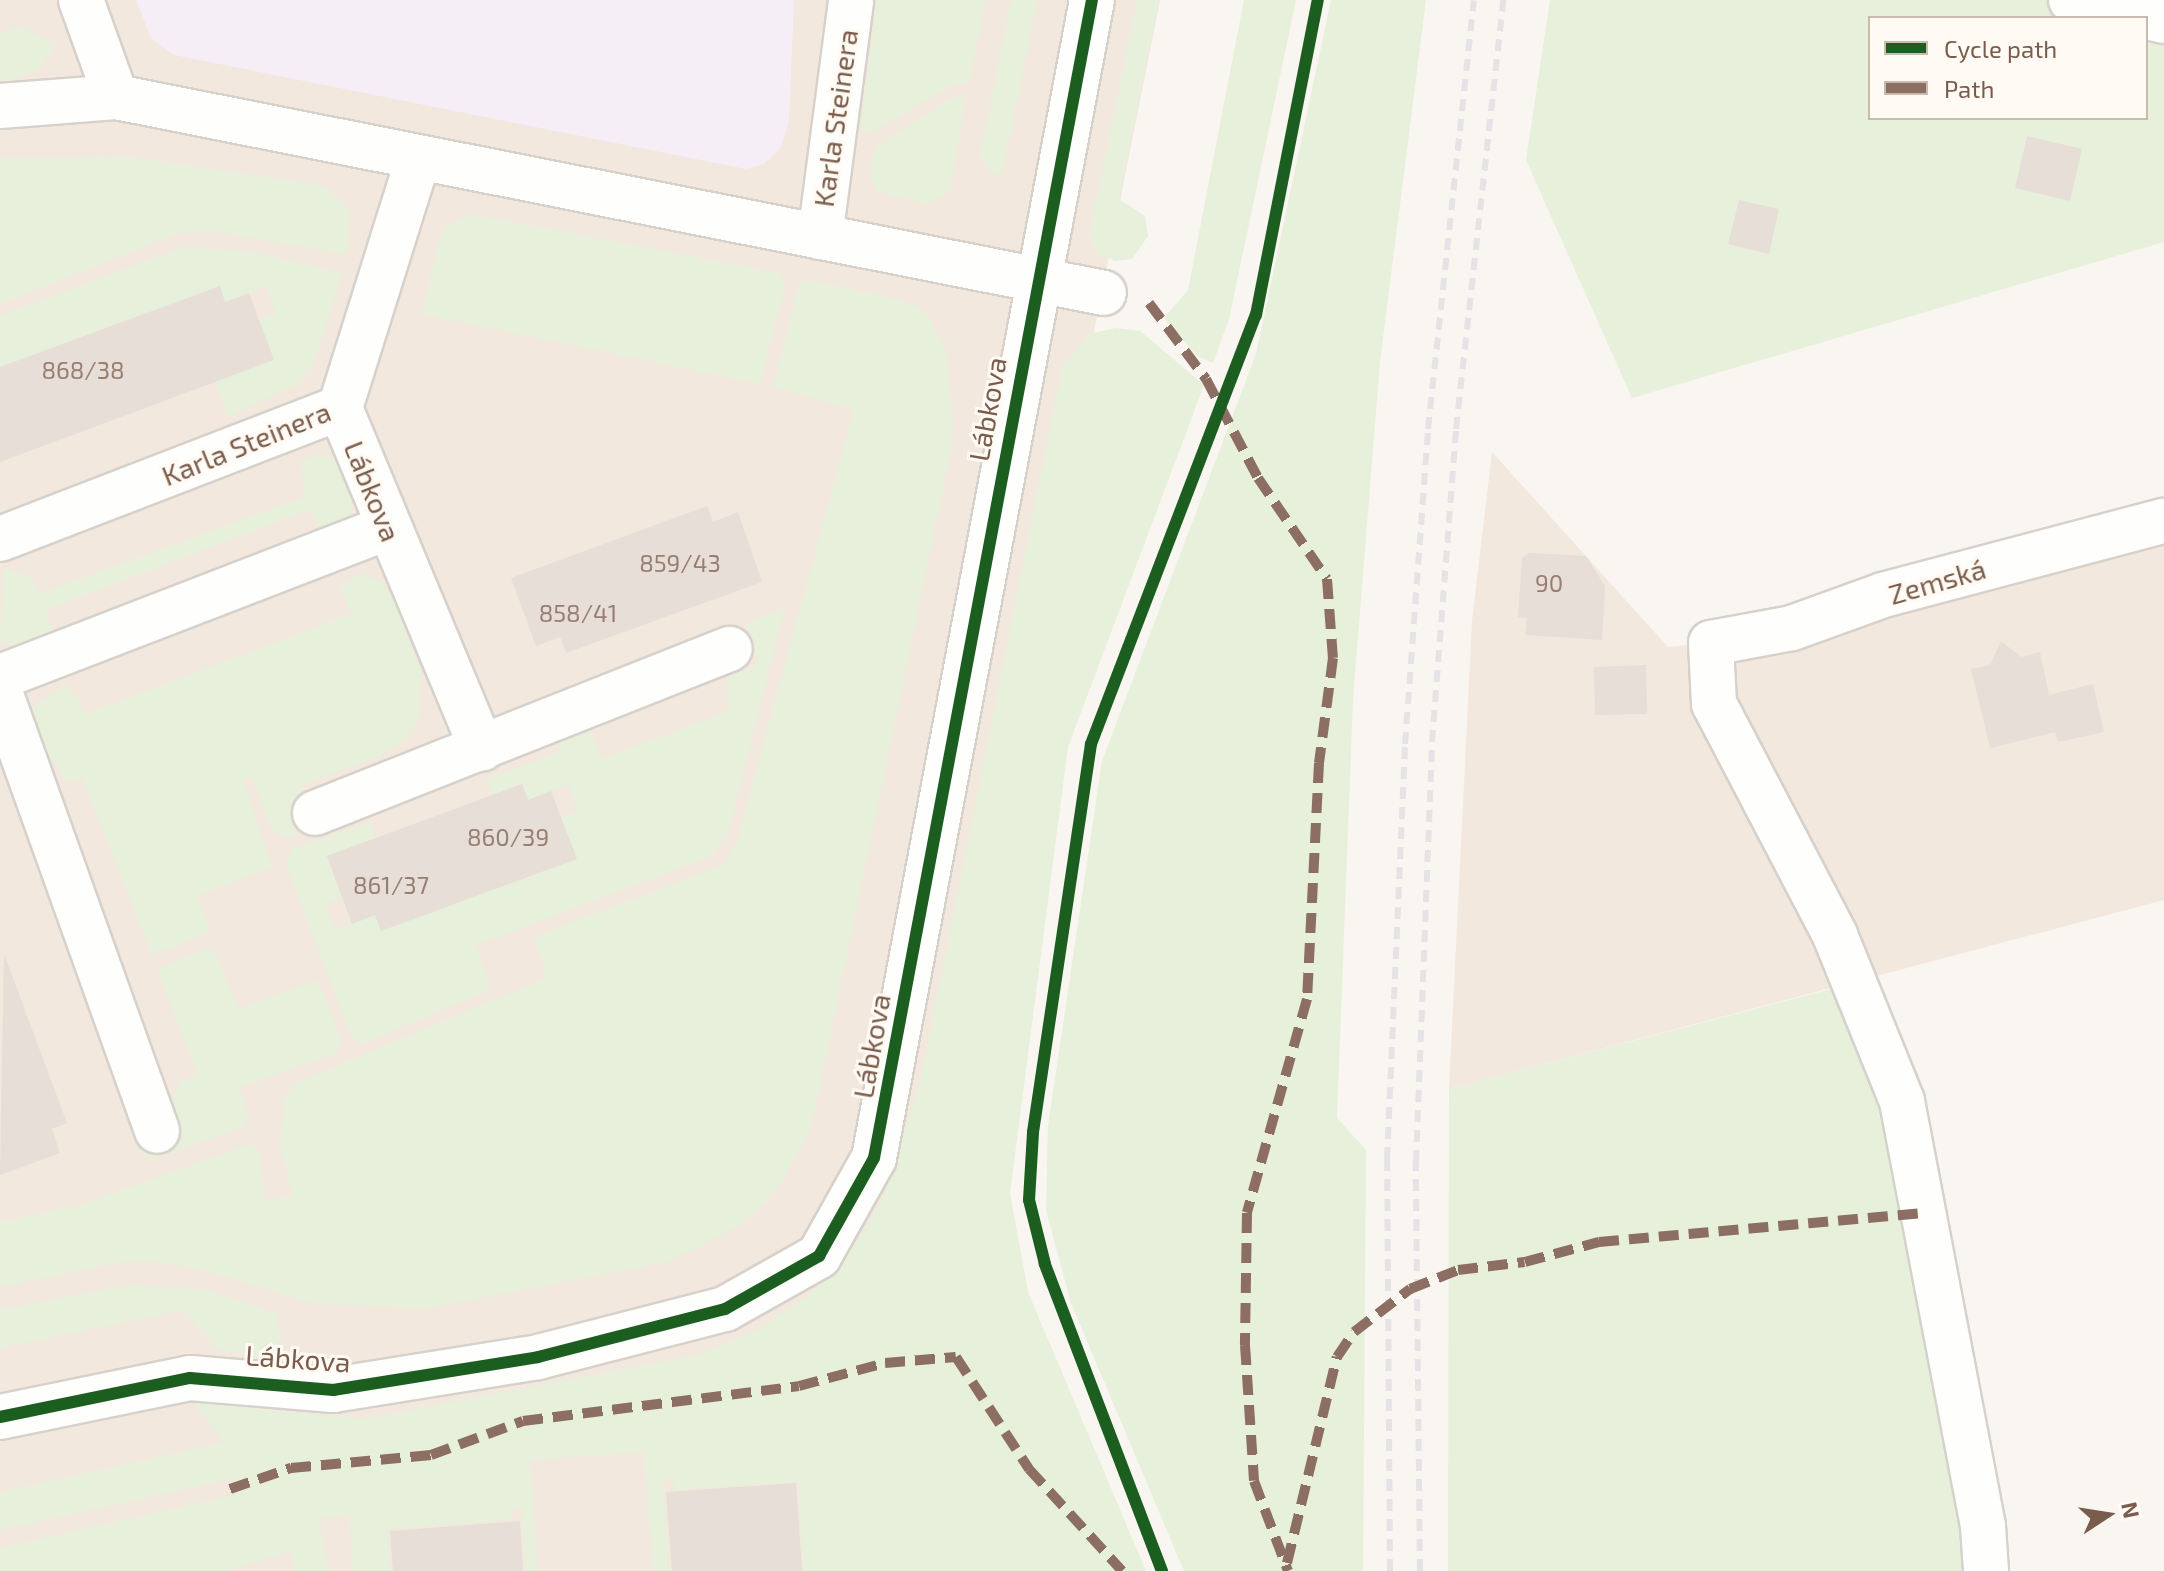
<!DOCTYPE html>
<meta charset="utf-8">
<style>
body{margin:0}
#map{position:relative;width:2164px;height:1571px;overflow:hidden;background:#f9f5f0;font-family:"Exo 2",sans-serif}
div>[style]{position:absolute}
.residential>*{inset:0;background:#f2e8de}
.education>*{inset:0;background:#f6eef6}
.green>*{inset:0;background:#e7f0db}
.building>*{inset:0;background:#e6ded7}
.roads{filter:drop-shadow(2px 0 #d7d1cb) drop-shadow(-2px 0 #d7d1cb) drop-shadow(0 2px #d7d1cb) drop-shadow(0 -2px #d7d1cb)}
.minor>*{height:44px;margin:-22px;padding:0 22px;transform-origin:22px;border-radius:22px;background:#fefefd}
.rail>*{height:6px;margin-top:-3px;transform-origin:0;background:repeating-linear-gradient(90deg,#e6e3e7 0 12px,transparent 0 20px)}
.quiet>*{height:10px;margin-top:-5px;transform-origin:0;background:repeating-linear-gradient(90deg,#8d6e63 0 20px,transparent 0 30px)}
.cycleway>*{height:12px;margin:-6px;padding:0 6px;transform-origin:6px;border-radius:6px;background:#1b5e20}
span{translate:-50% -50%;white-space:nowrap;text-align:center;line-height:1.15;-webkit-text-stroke:6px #fffaf3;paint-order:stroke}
.number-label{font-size:24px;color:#977e72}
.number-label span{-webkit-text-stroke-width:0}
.street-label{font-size:28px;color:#7a5c4d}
.legend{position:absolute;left:1868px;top:16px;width:280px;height:104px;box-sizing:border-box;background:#fffaf3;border:2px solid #cabbb1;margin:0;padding:10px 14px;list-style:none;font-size:24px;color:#7a5c4d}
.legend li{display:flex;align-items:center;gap:16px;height:40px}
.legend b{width:40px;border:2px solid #cabbb1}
.north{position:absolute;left:2068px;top:1475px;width:80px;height:80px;-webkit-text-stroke:6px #fffaf3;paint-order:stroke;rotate:78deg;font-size:22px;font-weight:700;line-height:32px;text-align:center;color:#7a5c4d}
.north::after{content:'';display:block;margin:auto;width:28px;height:36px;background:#7a5c4d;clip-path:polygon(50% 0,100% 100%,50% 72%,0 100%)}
</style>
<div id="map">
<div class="residential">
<i style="clip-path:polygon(0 0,1160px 0,942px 1096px,975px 1571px,0 1571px)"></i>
<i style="clip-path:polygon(1492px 452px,1668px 647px,1711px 643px,2164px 521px,2164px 900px,1449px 1089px,1472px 621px)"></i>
</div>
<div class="education">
<i style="clip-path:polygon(136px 0,794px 0,789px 121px,780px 149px,764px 164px,746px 169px,174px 55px,151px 38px)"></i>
</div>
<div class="green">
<i style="clip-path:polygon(877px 0,986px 0,969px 83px,953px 84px,871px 133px,860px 130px)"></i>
<i style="clip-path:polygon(1011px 0,1037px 0,1006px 157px,1002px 174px,991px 173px,980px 156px)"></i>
<i style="clip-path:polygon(1137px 0,1159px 0,1119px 199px,1145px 216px,1148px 236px,1132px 259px,1115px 261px,1098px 253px,1089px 237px)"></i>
<i style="clip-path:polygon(1244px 0,1296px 0,1229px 319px,1213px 363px,1197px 356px,1164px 318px,1188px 290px)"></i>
<i style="clip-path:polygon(1331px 0,1426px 0,1380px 362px,1353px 699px,1337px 1118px,1366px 1150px,1363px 1571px,1184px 1571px,1071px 1303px,1046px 1210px,1048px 1126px,1102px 761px,1256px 354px)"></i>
<i style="clip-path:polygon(evenodd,1550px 0,2164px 0,2164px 242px,1632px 398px,1526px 160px,1550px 0,1870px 18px,2146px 18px,2146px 118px,1870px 118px,1870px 18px)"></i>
<i style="clip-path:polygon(23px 27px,55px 45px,39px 70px,0 83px,0 32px)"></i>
<i style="clip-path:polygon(966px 97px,950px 191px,928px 205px,878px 192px,871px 178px,874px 148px,951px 98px)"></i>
<i style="clip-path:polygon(134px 157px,325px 186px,350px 212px,346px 254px,218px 232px,178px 233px,0 304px,0 158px)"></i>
<i style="clip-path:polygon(471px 214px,780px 273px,785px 285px,760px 384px,422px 314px,440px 237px,445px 227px)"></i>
<i style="clip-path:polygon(185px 247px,252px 252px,342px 273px,313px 366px,297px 384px,228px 417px,215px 382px,274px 360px,259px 319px,276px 313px,266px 287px,225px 302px,219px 286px,0 367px,0 316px)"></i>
<i style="clip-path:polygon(807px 279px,911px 303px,925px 312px,946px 349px,954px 435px,811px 1129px,775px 1192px,744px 1223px,671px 1261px,429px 1308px,315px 1304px,200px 1269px,156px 1262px,126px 1261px,0 1287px,0 1222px,80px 1205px,251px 1144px,259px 1151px,265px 1200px,292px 1195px,280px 1144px,284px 1101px,296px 1083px,547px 978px,534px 937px,724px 865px,737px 842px,854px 409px,773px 388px,799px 284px)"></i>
<i style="clip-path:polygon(1116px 328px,1140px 331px,1204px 385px,1068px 747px,1010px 1193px,1028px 1292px,1146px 1571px,803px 1571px,798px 1482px,674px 1490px,673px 1478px,663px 1479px,669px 1571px,653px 1571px,644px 1452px,530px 1460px,538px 1571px,526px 1571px,521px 1508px,511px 1509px,511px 1520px,388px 1529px,390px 1571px,353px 1571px,349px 1516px,319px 1518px,329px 1571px,296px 1571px,290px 1552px,221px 1571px,0 1571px,0 1548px,238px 1494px,235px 1478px,0 1530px,0 1492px,224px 1442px,193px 1402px,364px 1419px,701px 1354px,756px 1331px,809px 1295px,854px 1247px,884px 1197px,920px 1083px,1062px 367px,1089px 334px)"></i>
<i style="clip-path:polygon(319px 454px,345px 466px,357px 498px,347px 524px,321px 534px,311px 509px,45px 610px,53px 634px,21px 649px,0 641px,4px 568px,32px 578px,39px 594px,305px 497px,301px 460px)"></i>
<i style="clip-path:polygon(361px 573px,386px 585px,396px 606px,421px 672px,418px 720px,405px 739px,382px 755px,301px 785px,315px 827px,286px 838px,272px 830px,252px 777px,243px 780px,272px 867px,198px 896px,210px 932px,152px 955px,82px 777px,66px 782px,55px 761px,42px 764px,29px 732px,30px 710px,64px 686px,77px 696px,85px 714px,351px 614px,340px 586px)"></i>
<i style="clip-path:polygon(784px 609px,727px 837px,712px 856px,476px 945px,491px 989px,362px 1044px,352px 1038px,285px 862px,292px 849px,371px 822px,376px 838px,327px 856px,342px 897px,325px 904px,335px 930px,375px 915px,381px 931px,576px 859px,561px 818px,578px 811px,569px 784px,528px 800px,522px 784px,493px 794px,487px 779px,561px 752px,556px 738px,582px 730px,592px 734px,602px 759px,730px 711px,726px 686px,731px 675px,759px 663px,746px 623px)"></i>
<i style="clip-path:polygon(212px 947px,239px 1009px,318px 980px,341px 1041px,336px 1053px,240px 1087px,248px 1118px,244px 1127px,150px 1160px,135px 1147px,176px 1132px,169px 1110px,174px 1095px,180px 1082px,198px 1075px,157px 969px)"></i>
<i style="clip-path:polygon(1854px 983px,1986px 1571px,1448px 1571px,1449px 1089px)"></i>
<i style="clip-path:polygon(129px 1285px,205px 1289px,277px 1314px,283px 1363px,218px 1349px,183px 1310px,0 1348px,0 1310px)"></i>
</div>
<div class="building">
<i style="clip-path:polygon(2027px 136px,2082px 149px,2070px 201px,2015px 188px)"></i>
<i style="clip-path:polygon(1739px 200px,1779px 209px,1769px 254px,1728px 244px)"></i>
<i style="clip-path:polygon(220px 286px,225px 302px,249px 293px,274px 360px,0 462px,0 367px)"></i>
<i style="clip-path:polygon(707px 506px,713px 522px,738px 512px,762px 582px,566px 653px,560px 637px,536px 646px,511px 578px)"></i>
<i style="clip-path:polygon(1529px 553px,1586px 556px,1605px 586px,1602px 640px,1525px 635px,1527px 618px,1518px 617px,1522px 558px)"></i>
<i style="clip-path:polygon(2001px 641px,2021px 657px,2040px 652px,2049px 695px,2093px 684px,2104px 732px,2058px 742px,2055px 732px,1990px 748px,1971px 669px,1990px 665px)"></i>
<i style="clip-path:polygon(1646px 665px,1647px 714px,1595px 715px,1594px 667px)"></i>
<i style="clip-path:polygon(522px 784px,528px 800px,551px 791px,577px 859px,381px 931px,375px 915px,352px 924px,327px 856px)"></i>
<i style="clip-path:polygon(4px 954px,67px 1123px,52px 1129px,60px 1153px,0 1175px)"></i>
<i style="clip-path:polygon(796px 1483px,802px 1571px,672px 1571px,666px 1492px)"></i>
<i style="clip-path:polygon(520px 1521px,523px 1571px,393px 1571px,390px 1531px)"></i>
</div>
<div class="roads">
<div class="minor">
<i style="left:81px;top:0;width:103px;rotate:70.2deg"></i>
<i style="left:2071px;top:0;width:95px;rotate:12.7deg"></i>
<i style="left:0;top:106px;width:116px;rotate:-4.4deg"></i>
<i style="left:116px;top:97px;width:1007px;rotate:11.22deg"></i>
<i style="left:820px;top:237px;width:239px;rotate:-82.5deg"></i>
<i style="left:340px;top:408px;width:369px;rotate:67.4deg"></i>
<i style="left:0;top:539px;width:364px;rotate:-21.1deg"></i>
<i style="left:340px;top:408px;width:261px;rotate:-72.6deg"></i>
<i style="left:0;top:677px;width:415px;rotate:-21.1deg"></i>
<i style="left:0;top:692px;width:466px;rotate:70.3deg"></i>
<i style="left:315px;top:813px;width:446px;rotate:-21.6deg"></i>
<i style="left:0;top:1417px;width:194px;rotate:-11.6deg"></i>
<i style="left:190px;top:1378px;width:144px;rotate:4.8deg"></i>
<i style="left:333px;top:1390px;width:208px;rotate:-9.1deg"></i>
<i style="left:538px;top:1357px;width:193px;rotate:-14.4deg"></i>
<i style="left:725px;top:1309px;width:108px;rotate:-29.4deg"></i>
<i style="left:819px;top:1256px;width:112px;rotate:-60.7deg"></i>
<i style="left:874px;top:1158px;width:1178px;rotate:-79.34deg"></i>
<i style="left:1986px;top:1571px;width:45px;rotate:-93.8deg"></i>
<i style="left:1983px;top:1526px;width:433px;rotate:-100.8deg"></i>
<i style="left:1902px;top:1101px;width:179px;rotate:-112deg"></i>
<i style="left:1835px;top:935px;width:261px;rotate:-117.6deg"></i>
<i style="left:1714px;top:704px;width:61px;rotate:-92.8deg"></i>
<i style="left:1711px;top:643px;width:82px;rotate:-10.5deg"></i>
<i style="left:1792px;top:628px;width:97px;rotate:-19.9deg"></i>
<i style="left:1883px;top:595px;width:291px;rotate:-14.8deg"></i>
</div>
</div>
<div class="rail">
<i style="left:1390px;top:1571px;width:412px;rotate:-90.4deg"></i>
<i style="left:1387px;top:1159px;width:415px;rotate:-87.5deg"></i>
<i style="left:1405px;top:744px;width:316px;rotate:-85.8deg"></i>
<i style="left:1428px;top:429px;width:431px;rotate:-83.9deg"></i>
<i style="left:1420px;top:1571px;width:409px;rotate:-90.6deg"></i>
<i style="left:1416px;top:1162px;width:420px;rotate:-87.8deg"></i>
<i style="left:1432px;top:742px;width:314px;rotate:-85.6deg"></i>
<i style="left:1456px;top:429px;width:432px;rotate:-83.7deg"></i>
</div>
<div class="quiet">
<i style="left:1149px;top:303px;width:95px;rotate:53.1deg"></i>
<i style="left:1206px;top:379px;width:112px;rotate:62.3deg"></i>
<i style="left:1258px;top:478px;width:122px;rotate:55.7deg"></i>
<i style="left:1327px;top:579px;width:79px;rotate:85.7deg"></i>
<i style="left:1333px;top:658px;width:106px;rotate:97.6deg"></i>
<i style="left:1319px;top:763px;width:236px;rotate:92.9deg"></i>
<i style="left:1307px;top:999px;width:222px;rotate:105.7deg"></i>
<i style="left:1247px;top:1213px;width:132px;rotate:90.9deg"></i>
<i style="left:1245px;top:1345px;width:136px;rotate:86.2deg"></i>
<i style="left:1254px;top:1481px;width:96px;rotate:69.3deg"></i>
<i style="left:230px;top:1489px;width:65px;rotate:-19deg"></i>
<i style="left:291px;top:1468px;width:141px;rotate:-5.3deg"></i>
<i style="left:431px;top:1455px;width:98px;rotate:-20.3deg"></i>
<i style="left:523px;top:1421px;width:278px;rotate:-7.2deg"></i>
<i style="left:799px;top:1386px;width:89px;rotate:-15deg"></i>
<i style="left:885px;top:1363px;width:71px;rotate:-4.8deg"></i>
<i style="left:956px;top:1357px;width:134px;rotate:56.9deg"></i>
<i style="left:1029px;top:1469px;width:138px;rotate:47.6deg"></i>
<i style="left:1287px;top:1563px;width:212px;rotate:-76.4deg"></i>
<i style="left:1337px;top:1357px;width:30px;rotate:-56deg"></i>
<i style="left:1354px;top:1332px;width:71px;rotate:-37.5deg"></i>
<i style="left:1410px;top:1289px;width:52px;rotate:-21.6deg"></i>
<i style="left:1458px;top:1270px;width:67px;rotate:-6.8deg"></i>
<i style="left:1525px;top:1262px;width:77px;rotate:-15.1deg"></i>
<i style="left:1599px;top:1242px;width:326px;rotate:-5.1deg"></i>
</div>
<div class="cycleway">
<i style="left:0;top:1417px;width:194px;rotate:-11.6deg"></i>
<i style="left:190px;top:1378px;width:144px;rotate:4.8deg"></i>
<i style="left:333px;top:1390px;width:208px;rotate:-9.1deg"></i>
<i style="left:538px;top:1357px;width:193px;rotate:-14.4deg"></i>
<i style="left:725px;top:1309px;width:108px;rotate:-29.4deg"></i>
<i style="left:819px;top:1256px;width:112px;rotate:-60.7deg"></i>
<i style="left:874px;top:1158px;width:1178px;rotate:-79.34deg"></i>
<i style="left:1162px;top:1571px;width:329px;rotate:-110.9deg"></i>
<i style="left:1045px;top:1264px;width:66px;rotate:-104deg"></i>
<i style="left:1029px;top:1200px;width:68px;rotate:-86.6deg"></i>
<i style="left:1033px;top:1132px;width:392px;rotate:-81.5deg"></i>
<i style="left:1091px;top:744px;width:460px;rotate:-69deg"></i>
<i style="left:1256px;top:315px;width:321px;rotate:-78.9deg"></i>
</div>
<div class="number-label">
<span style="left:83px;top:370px">868/38</span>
<span style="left:680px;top:563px">859/43</span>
<span style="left:1549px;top:583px">90</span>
<span style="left:578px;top:613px">858/41</span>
<span style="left:508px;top:837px">860/39</span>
<span style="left:391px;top:885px">861/37</span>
</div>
<div class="street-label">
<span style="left:835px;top:118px;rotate:-82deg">Karla Steinera</span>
<span style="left:987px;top:409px;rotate:-80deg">Lábkova</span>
<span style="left:246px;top:443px;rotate:-22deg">Karla Steinera</span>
<span style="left:373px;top:491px;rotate:68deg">Lábkova</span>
<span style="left:1937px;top:581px;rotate:-16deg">Zemská</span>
<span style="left:871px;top:1046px;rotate:-80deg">Lábkova</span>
<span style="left:298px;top:1358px;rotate:4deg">Lábkova</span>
</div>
<ul class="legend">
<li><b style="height:10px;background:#1b5e20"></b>Cycle path</li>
<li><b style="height:10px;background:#8d6e63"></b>Path</li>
</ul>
<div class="north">N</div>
</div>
